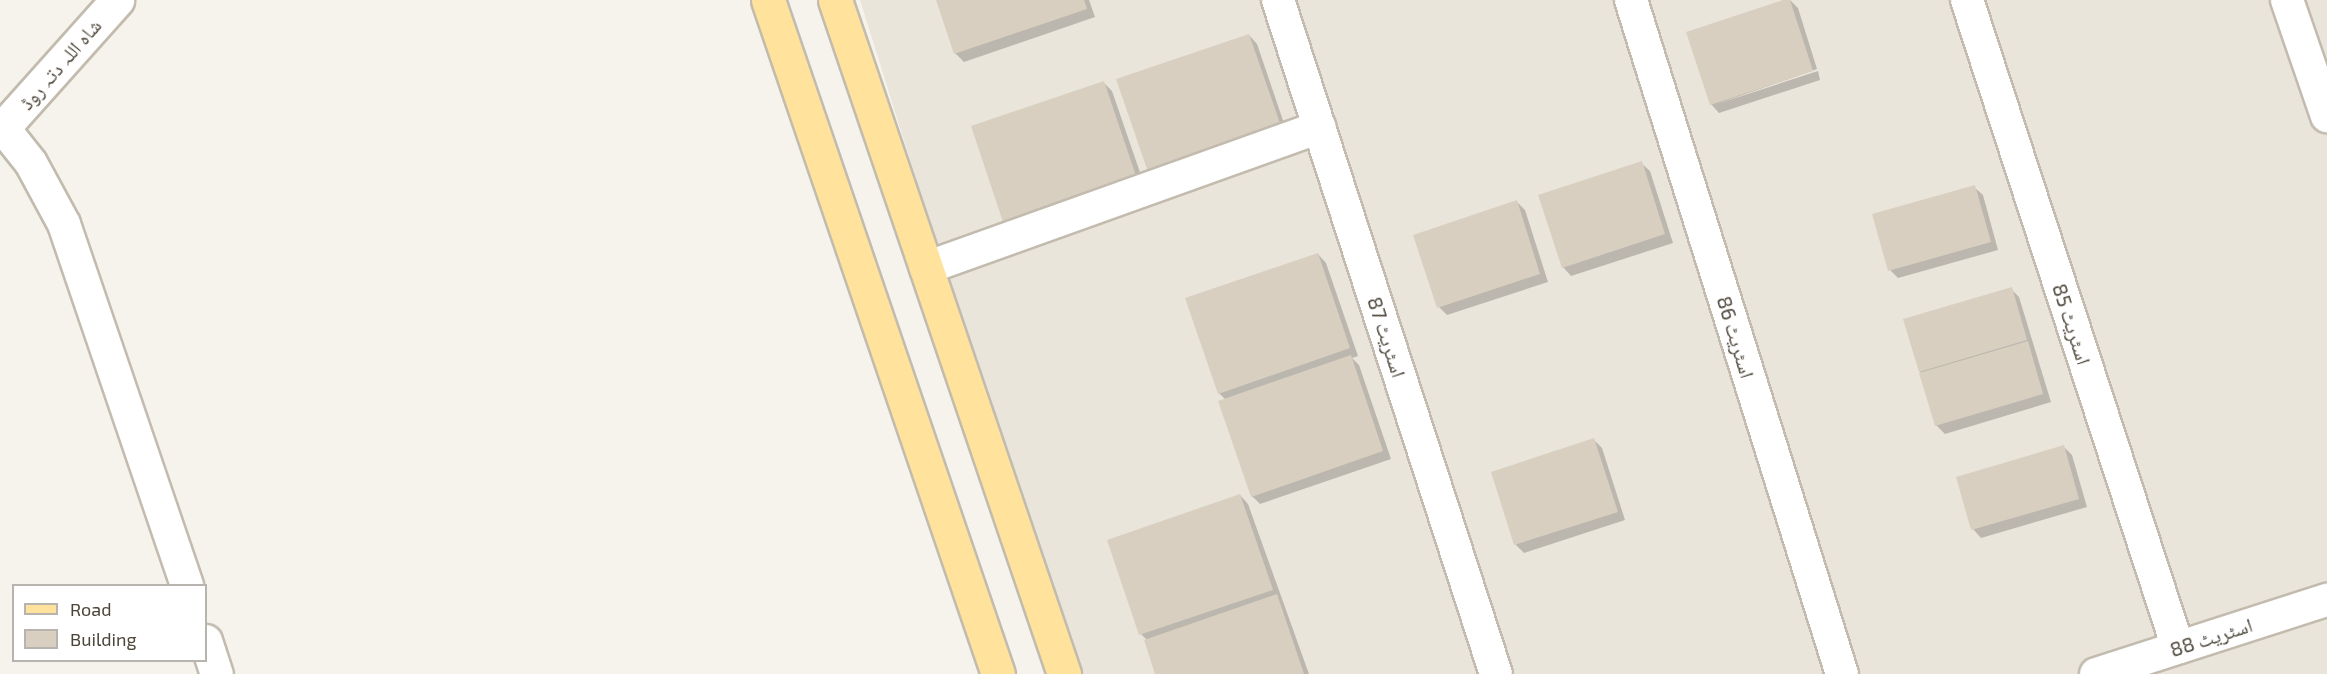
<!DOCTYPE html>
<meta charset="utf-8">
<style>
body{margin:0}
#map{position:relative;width:2327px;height:674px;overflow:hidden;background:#f6f3ec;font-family:"Exo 2","Noto Naskh Arabic",sans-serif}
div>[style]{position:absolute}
.residential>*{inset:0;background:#eae5da}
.shadow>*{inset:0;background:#0003}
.building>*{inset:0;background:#d8cfc1}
.roads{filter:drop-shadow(2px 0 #c2bbae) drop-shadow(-2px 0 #c2bbae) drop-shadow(0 2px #c2bbae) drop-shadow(0 -2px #c2bbae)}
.minor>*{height:32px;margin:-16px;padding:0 16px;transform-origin:16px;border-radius:16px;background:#fff}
.tertiary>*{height:33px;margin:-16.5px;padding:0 16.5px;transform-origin:16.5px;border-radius:16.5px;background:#fff}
.primary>*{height:33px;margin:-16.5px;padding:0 16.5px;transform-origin:16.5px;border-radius:16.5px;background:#ffe39c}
span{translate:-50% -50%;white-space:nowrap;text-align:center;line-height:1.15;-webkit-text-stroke:4.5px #fff;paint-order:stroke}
.street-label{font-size:20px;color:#4b4439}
.legend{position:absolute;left:12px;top:584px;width:195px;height:78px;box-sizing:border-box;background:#fff;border:2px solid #b7b4b0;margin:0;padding:8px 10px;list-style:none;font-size:18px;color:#4b4439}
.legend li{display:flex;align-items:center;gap:12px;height:30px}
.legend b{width:30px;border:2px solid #b7b4b0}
</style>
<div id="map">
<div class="residential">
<i style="clip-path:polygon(860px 0,2327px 0,2327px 674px,1071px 674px)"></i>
</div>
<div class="shadow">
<i style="clip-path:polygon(937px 0,1089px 0,1095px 17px,964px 62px,955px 53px)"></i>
<i style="clip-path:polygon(1790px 0,1798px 8px,1817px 69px,1714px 105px,1818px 71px,1820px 80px,1719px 113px,1711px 104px)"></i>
<i style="clip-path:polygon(1249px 35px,1257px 44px,1289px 138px,1118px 80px)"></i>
<i style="clip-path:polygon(1103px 82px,1112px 91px,1144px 184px,1013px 229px,1004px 221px)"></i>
<i style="clip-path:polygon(1641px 163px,1650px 171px,1673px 243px,1571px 276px,1563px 267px)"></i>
<i style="clip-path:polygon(1974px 187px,1983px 195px,1998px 250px,1898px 278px,1890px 270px)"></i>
<i style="clip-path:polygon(1517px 202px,1525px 210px,1548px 282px,1447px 315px,1439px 307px)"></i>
<i style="clip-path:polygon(1318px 254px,1326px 263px,1358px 356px,1352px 358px,1359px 365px,1391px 459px,1260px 504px,1252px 496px,1226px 400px,1219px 393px)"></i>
<i style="clip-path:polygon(2011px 289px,2019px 297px,2051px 402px,1945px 434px,1936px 425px,1905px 320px)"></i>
<i style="clip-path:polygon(1594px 440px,1602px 448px,1625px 520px,1524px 553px,1516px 545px,1493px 473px)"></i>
<i style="clip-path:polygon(2064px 447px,2072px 455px,2087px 507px,1981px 538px,1973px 529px)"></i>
<i style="clip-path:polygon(1240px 495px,1248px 504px,1309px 674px,1157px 674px,1147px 640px,1141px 634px)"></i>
</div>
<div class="building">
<i style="clip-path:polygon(936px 0,1084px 0,1087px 9px,954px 54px)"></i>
<i style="clip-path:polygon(1783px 0,1790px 0,1813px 71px,1710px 105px,1686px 32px)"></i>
<i style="clip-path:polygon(1249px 34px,1282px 129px,1149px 175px,1116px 79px)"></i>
<i style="clip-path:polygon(1104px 81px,1136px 176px,1003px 222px,971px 126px)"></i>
<i style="clip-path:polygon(1642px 161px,1665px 234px,1562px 268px,1538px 195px)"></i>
<i style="clip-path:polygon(1975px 185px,1991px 242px,1888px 271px,1872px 214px)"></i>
<i style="clip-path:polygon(1517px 200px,1540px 274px,1437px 308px,1413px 235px)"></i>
<i style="clip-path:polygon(1318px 253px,1350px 348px,1218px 394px,1185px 298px)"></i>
<i style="clip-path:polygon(2012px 287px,2027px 340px,1919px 372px,1903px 319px)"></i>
<i style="clip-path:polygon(2028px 341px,2043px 394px,1935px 426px,1919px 373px)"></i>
<i style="clip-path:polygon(1351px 355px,1383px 451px,1251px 497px,1218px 401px)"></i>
<i style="clip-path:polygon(1594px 438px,1618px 512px,1514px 545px,1491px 472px)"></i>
<i style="clip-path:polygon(2064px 445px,2079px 499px,1971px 530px,1956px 477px)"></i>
<i style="clip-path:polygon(1240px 494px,1273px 590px,1139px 635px,1107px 540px)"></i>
<i style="clip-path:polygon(1277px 594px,1304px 674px,1155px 674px,1144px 640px)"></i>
</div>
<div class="roads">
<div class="minor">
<i style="left:1278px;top:0;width:708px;rotate:72.08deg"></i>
<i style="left:1631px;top:0;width:706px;rotate:72.62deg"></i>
<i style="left:1967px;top:0;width:681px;rotate:71.96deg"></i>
<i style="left:2287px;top:0;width:123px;rotate:71deg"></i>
<i style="left:4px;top:129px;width:43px;rotate:51.5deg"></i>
<i style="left:31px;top:163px;width:69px;rotate:61.6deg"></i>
<i style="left:64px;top:224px;width:382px;rotate:71.2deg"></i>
<i style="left:926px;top:268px;width:418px;rotate:-19.7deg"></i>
<i style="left:206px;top:641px;width:35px;rotate:72deg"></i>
<i style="left:2096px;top:674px;width:243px;rotate:-17.8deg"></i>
</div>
<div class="tertiary">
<i style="left:0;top:131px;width:176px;rotate:-48.2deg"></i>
</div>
<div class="primary">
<i style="left:768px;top:0;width:712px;rotate:71.16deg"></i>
<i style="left:835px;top:0;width:712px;rotate:71.23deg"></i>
</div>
</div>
<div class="street-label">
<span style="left:60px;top:64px;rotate:-49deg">شاہ اللہ دتہ روڈ</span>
<span style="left:2072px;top:324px;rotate:72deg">اسٹریٹ 85</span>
<span style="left:1387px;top:337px;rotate:72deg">اسٹریٹ 87</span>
<span style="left:1736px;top:337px;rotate:73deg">اسٹریٹ 86</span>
<span style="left:2211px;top:637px;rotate:-18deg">اسٹریٹ 88</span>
</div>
<ul class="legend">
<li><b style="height:8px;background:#ffe39c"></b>Road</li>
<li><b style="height:16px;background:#d8cfc1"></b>Building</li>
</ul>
</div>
